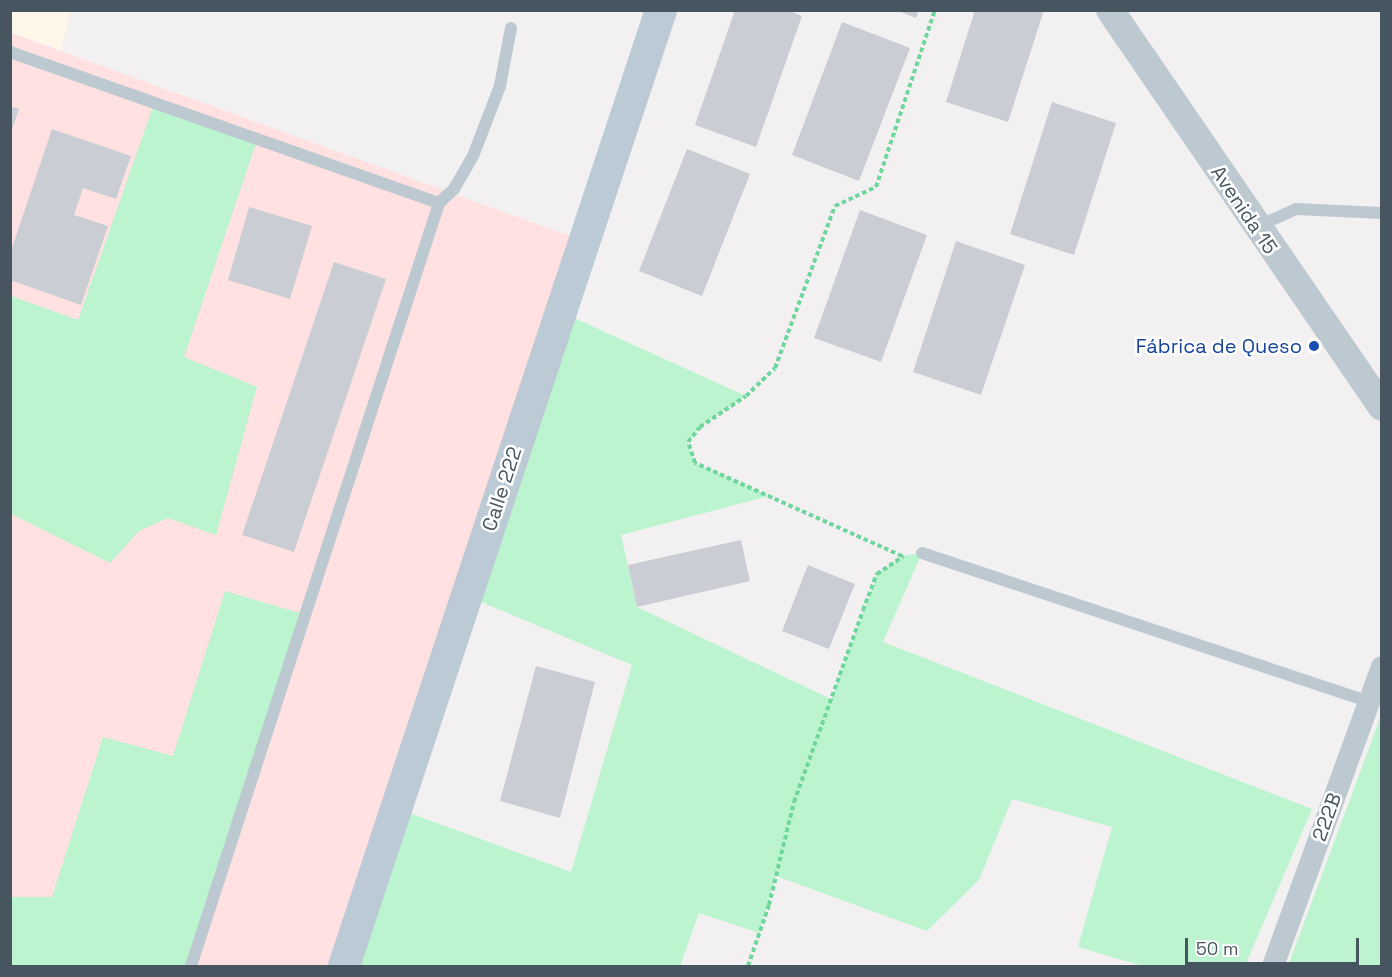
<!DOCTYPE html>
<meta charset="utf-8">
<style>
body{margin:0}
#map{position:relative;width:1392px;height:977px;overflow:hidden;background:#f3f0f1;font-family:"Space Grotesk",sans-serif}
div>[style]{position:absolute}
.commercial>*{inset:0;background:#fef7ea}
.medical>*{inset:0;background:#fee1e0}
.green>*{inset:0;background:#bbf4ce}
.building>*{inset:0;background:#caced4}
.path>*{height:4px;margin-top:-2px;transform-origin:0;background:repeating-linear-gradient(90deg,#6fd69e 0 4.5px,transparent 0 7.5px)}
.service>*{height:12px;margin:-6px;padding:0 6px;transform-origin:6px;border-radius:6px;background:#bdc9d1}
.minor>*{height:22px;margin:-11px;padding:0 11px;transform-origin:11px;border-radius:11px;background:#bdc9d1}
.tertiary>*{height:28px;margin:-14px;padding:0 14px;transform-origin:14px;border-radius:14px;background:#bdc9d1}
.secondary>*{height:32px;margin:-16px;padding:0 16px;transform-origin:16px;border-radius:16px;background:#bccad6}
.dots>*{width:16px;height:16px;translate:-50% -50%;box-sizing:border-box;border:3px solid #fff;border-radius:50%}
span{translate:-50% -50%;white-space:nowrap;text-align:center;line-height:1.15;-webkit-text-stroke:5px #fff;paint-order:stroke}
.street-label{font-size:20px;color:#465560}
.transit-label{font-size:20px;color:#164399}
.right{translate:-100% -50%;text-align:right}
.frame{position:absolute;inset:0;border:12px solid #465560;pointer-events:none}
.scale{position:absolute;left:1185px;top:938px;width:174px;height:27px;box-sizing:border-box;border:3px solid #465560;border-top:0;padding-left:8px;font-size:18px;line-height:21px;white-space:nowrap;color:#465560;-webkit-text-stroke:4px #fff;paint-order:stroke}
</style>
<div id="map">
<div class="commercial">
<i style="clip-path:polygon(11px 10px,71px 11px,61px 50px,11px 33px)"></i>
</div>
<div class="medical">
<i style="clip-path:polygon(11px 33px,584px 241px,344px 966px,11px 966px)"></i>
</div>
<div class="green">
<i style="clip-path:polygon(155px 101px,258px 137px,184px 357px,257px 387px,216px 535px,168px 518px,139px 531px,110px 563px,11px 514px,11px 296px,78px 320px)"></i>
<i style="clip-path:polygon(561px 312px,746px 396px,700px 427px,688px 443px,695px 463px,769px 496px,621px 535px,637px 607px,831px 699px,877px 574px,902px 556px,922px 553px,883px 642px,1312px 809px,1245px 966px,1143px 966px,1078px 947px,1112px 827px,1012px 799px,979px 880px,927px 931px,776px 876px,759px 933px,699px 913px,680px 966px,344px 966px,396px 808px,571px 872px,632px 665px,467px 596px)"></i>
<i style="clip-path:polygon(225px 591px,306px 615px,188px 966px,11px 966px,10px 897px,52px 897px,103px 737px,173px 756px)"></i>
<i style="clip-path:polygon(1381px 716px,1381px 966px,1288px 966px)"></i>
</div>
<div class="building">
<i style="clip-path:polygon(735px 10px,788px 10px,802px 16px,756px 147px,695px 125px)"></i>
<i style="clip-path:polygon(896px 10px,919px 10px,916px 18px)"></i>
<i style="clip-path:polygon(975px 10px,1044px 10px,1008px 122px,946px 102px)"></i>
<i style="clip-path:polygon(842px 22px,910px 48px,859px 181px,792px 155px)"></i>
<i style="clip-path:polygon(1052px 102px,1116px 123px,1074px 255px,1010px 234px)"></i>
<i style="clip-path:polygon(10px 106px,19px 109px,11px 132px,10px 132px)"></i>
<i style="clip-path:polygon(52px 129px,131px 156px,116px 199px,83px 188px,74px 215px,108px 226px,81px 305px,10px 280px,10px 254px)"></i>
<i style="clip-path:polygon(687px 149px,750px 174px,702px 296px,639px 271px)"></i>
<i style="clip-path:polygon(249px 207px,312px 226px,290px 299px,228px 280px)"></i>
<i style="clip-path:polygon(860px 210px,927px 235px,881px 362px,814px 338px)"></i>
<i style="clip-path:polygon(956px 241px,1025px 265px,981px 395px,913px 372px)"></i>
<i style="clip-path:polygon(334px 262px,386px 279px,294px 552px,242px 535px)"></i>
<i style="clip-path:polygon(741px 540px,750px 581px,637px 607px,628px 565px)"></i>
<i style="clip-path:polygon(808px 565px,855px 584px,829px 649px,782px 631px)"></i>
<i style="clip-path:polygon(536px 666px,595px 682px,560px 818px,500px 801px)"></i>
</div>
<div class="path">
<i style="left:902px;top:556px;width:227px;rotate:-155.8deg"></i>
<i style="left:695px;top:463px;width:22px;rotate:-108deg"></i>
<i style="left:688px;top:442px;width:19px;rotate:-51deg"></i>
<i style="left:700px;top:427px;width:55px;rotate:-34deg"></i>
<i style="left:746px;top:396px;width:40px;rotate:-44deg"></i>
<i style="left:775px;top:368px;width:173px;rotate:-69.7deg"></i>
<i style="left:835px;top:206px;width:45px;rotate:-24.9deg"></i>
<i style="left:876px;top:187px;width:187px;rotate:-71.6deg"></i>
<i style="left:748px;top:966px;width:65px;rotate:-71deg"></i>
<i style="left:769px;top:905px;width:106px;rotate:-76.4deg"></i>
<i style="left:794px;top:802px;width:204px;rotate:-70.2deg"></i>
<i style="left:863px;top:610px;width:39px;rotate:-69deg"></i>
<i style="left:877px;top:574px;width:32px;rotate:-34deg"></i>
</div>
<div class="service">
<i style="left:10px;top:52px;width:455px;rotate:19.4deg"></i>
<i style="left:439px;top:203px;width:21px;rotate:-43deg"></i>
<i style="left:454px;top:189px;width:38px;rotate:-60deg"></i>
<i style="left:473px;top:156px;width:75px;rotate:-68.9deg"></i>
<i style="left:500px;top:86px;width:59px;rotate:-79.3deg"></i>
<i style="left:1256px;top:227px;width:44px;rotate:-24.2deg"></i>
<i style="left:1296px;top:209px;width:86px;rotate:2.7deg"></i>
<i style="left:922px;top:553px;width:471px;rotate:18.4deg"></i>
<i style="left:191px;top:966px;width:802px;rotate:-71.99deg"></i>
</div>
<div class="minor">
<i style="left:1273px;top:966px;width:318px;rotate:-70deg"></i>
</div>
<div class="tertiary">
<i style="left:1110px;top:10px;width:481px;rotate:55.6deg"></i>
</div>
<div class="secondary">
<i style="left:344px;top:966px;width:1007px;rotate:-71.65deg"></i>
</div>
<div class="dots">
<i style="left:1314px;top:346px;background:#1a4fb4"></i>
</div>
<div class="street-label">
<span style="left:1244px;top:210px;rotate:56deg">Avenida 15</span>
<span style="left:502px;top:489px;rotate:-72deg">Calle 222</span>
<span style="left:1327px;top:817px;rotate:-70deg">222B</span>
</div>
<div class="transit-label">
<span class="right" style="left:1302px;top:346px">Fábrica de Queso</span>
</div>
<div class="frame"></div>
<div class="scale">50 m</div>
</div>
